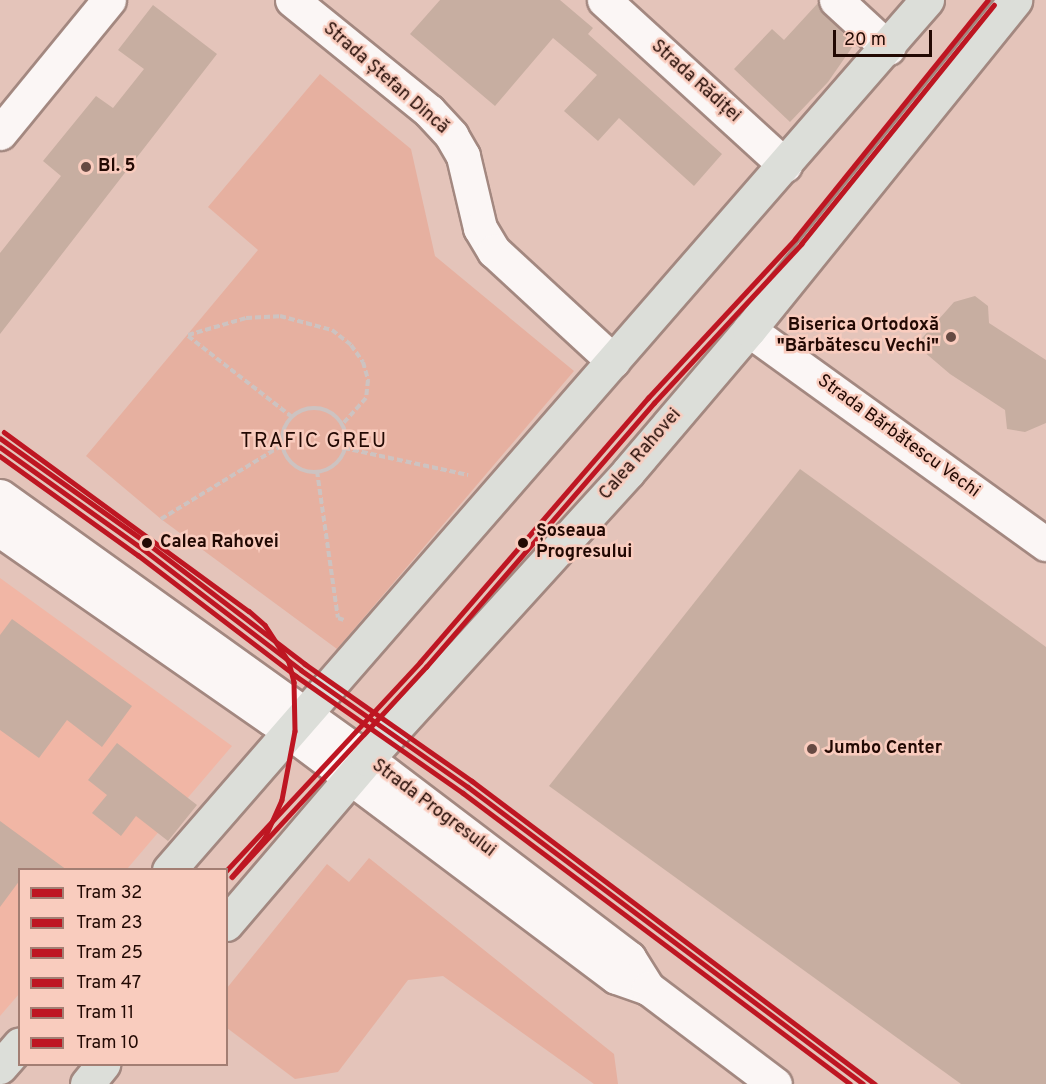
<!DOCTYPE html>
<meta charset="utf-8">
<style>
body{margin:0}
#map{position:relative;width:1046px;height:1084px;overflow:hidden;background:#e4c4ba;font-family:Overpass,sans-serif}
div>[style]{position:absolute}
.built>*{inset:0;background:#f1b6a5}
.green>*{inset:0;background:#e6b0a0}
.building>*{inset:0;background:#c7aea1}
.path>*{height:4px;margin-top:-2px;transform-origin:0;background:repeating-linear-gradient(90deg,#cdc3c1 0 6px,transparent 0 9px)}
.path>.ring{margin:-2px;padding:0;box-sizing:content-box;background:none;border:4px solid #cdc3c1;border-radius:50%}
.roads{filter:drop-shadow(2px 0 #a38880) drop-shadow(-2px 0 #a38880) drop-shadow(0 2px #a38880) drop-shadow(0 -2px #a38880)}
.minor>*{height:33px;margin:-16.5px;padding:0 16.5px;transform-origin:16.5px;border-radius:16.5px;background:#fbf6f5}
.secondary>*{height:33px;margin:-16.5px;padding:0 16.5px;transform-origin:16.5px;border-radius:16.5px;background:#fbf6f5}
.primary>*{height:33px;margin:-16.5px;padding:0 16.5px;transform-origin:16.5px;border-radius:16.5px;background:#dcded9}
.tram-1>*{height:4.5px;margin:-2.25px;padding:0 2.25px;transform-origin:2.25px;border-radius:2.25px;background:#be1622}
.tram-2>*{height:4.5px;margin:-2.25px;padding:0 2.25px;transform-origin:2.25px;border-radius:2.25px;background:#be1622}
.tram-3>*{height:4.5px;margin:-2.25px;padding:0 2.25px;transform-origin:2.25px;border-radius:2.25px;background:#be1622}
.tram-4>*{height:4.5px;margin:-2.25px;padding:0 2.25px;transform-origin:2.25px;border-radius:2.25px;background:#be1622}
.tram-5>*{height:4.5px;margin:-2.25px;padding:0 2.25px;transform-origin:2.25px;border-radius:2.25px;background:#be1622}
.tram-6>*{height:4.5px;margin:-2.25px;padding:0 2.25px;transform-origin:2.25px;border-radius:2.25px;background:#be1622}
.dots>*{width:16px;height:16px;translate:-50% -50%;box-sizing:border-box;border:3px solid #f9ccbe;border-radius:50%}
span{translate:-50% -50%;white-space:nowrap;text-align:center;line-height:1.15;-webkit-text-stroke:5px #f9ccbe;paint-order:stroke}
.street-label{font-size:18px;color:#220903}
.poi-label{font-size:18px;color:#220903;font-weight:700}
.left{translate:0 -50%;text-align:left}
.right{translate:-100% -50%;text-align:right}
.stop-label{font-size:18px;color:#220903;font-weight:700}
.quarter-label{font-size:21px;color:#220903;letter-spacing:1.5px}
.legend{position:absolute;left:18px;top:868px;width:210px;height:198px;box-sizing:border-box;background:#f9ccbe;border:2px solid #a37e73;margin:0;padding:8px 10px;list-style:none;font-size:18px;color:#220903}
.legend li{display:flex;align-items:center;gap:12px;height:30px}
.legend b{width:30px;border:2px solid #a37e73}
.scale{position:absolute;left:833px;top:30px;width:99px;height:27px;box-sizing:border-box;border:3px solid #220903;border-top:0;padding-left:8px;font-size:18px;line-height:21px;white-space:nowrap;color:#220903;-webkit-text-stroke:4px #f9ccbe;paint-order:stroke}
</style>
<div id="map">
<div class="built">
<i style="clip-path:polygon(0 578px,232px 746px,127px 869px,20px 870px,19px 994px,0 1016px)"></i>
</div>
<div class="green">
<i style="clip-path:polygon(320px 74px,411px 149px,435px 256px,574px 371px,337px 649px,161px 519px,86px 456px,258px 250px,208px 207px)"></i>
<i style="clip-path:polygon(369px 858px,614px 1054px,618px 1084px,594px 1084px,443px 976px,408px 980px,338px 1072px,295px 1079px,227px 1028px,227px 988px,327px 864px,349px 882px)"></i>
</div>
<div class="building">
<i style="clip-path:polygon(440px 0,560px 0,593px 28px,588px 34px,722px 154px,694px 186px,619px 118px,598px 141px,564px 111px,597px 75px,553px 38px,495px 106px,410px 34px)"></i>
<i style="clip-path:polygon(818px 3px,853px 46px,828px 82px,790px 122px,734px 69px,772px 29px,784px 40px)"></i>
<i style="clip-path:polygon(153px 5px,217px 54px,0 334px,0 253px,61px 176px,43px 161px,96px 96px,113px 108px,144px 69px,118px 50px)"></i>
<i style="clip-path:polygon(975px 296px,988px 306px,989px 323px,1046px 360px,1046px 423px,1025px 432px,1007px 429px,1005px 410px,950px 374px,916px 345px,954px 302px)"></i>
<i style="clip-path:polygon(800px 469px,1046px 647px,1046px 1084px,961px 1084px,549px 786px)"></i>
<i style="clip-path:polygon(12px 619px,132px 706px,102px 747px,67px 720px,39px 758px,0 730px,0 635px)"></i>
<i style="clip-path:polygon(117px 743px,197px 805px,168px 841px,136px 816px,121px 836px,92px 813px,107px 795px,88px 780px)"></i>
<i style="clip-path:polygon(0 821px,67px 870px,20px 870px,20px 880px,0 907px)"></i>
</div>
<div class="path">
<i style="left:188px;top:335px;width:60px;rotate:-16.3deg"></i>
<i style="left:246px;top:318px;width:34px;rotate:-3deg"></i>
<i style="left:280px;top:316px;width:54px;rotate:15.1deg"></i>
<i style="left:332px;top:330px;width:24px;rotate:38deg"></i>
<i style="left:351px;top:345px;width:21px;rotate:55deg"></i>
<i style="left:363px;top:362px;width:19px;rotate:74deg"></i>
<i style="left:368px;top:380px;width:18px;rotate:96deg"></i>
<i style="left:366px;top:398px;width:36px;rotate:132deg"></i>
<i style="left:188px;top:336px;width:132px;rotate:37.9deg"></i>
<i class="ring" style="left:282px;top:408px;width:60px;height:60px"></i>
<i style="left:344px;top:448px;width:127px;rotate:12.3deg"></i>
<i style="left:317px;top:471px;width:148px;rotate:81.9deg"></i>
<i style="left:338px;top:618px;width:6px;rotate:18deg"></i>
<i style="left:161px;top:519px;width:142px;rotate:-31.4deg"></i>
<i style="left:463px;top:792px;width:14px;rotate:-51deg"></i>
</div>
<div class="roads">
<div class="minor">
<i style="left:292px;top:0;width:176px;rotate:39deg"></i>
<i style="left:429px;top:111px;width:33px;rotate:47deg"></i>
<i style="left:451px;top:135px;width:24px;rotate:60deg"></i>
<i style="left:463px;top:156px;width:74px;rotate:76.7deg"></i>
<i style="left:480px;top:228px;width:27px;rotate:59deg"></i>
<i style="left:494px;top:251px;width:162px;rotate:42.7deg"></i>
<i style="left:604px;top:0;width:245px;rotate:42.4deg"></i>
<i style="left:836px;top:0;width:71px;rotate:42.7deg"></i>
<i style="left:0;top:133px;width:172px;rotate:-50.7deg"></i>
<i style="left:749px;top:330px;width:366px;rotate:35.8deg"></i>
</div>
<div class="secondary">
<i style="left:0;top:496px;width:452px;rotate:35.6deg"></i>
<i style="left:367px;top:759px;width:329px;rotate:37.2deg"></i>
<i style="left:629px;top:958px;width:36px;rotate:58deg"></i>
<i style="left:0;top:530px;width:330px;rotate:34.8deg"></i>
<i style="left:271px;top:718px;width:431px;rotate:36.9deg"></i>
<i style="left:616px;top:977px;width:34px;rotate:19deg"></i>
<i style="left:648px;top:988px;width:159px;rotate:37.1deg"></i>
</div>
<div class="primary">
<i style="left:169px;top:870px;width:1154px;rotate:-48.94deg"></i>
<i style="left:226px;top:924px;width:217px;rotate:-49.5deg"></i>
<i style="left:367px;top:759px;width:388px;rotate:-47.7deg"></i>
<i style="left:628px;top:472px;width:187px;rotate:-49.6deg"></i>
<i style="left:749px;top:330px;width:424px;rotate:-51.1deg"></i>
<i style="left:0;top:1067px;width:30px;rotate:-49deg"></i>
<i style="left:87px;top:1084px;width:26px;rotate:-51deg"></i>
</div>
</div>
<div class="tram-1">
<i style="left:226px;top:871px;width:285px;rotate:-47.1deg"></i>
<i style="left:420px;top:662px;width:349px;rotate:-49.2deg"></i>
<i style="left:648px;top:398px;width:217px;rotate:-47.2deg"></i>
<i style="left:795px;top:239px;width:307px;rotate:-51.1deg"></i>
</div>
<div class="tram-2">
<i style="left:232px;top:877px;width:286px;rotate:-47.3deg"></i>
<i style="left:426px;top:667px;width:349px;rotate:-49.2deg"></i>
<i style="left:654px;top:403px;width:217px;rotate:-47.2deg"></i>
<i style="left:801px;top:244px;width:307px;rotate:-51.1deg"></i>
</div>
<div class="tram-3">
<i style="left:0;top:438px;width:181px;rotate:35.5deg"></i>
<i style="left:147px;top:543px;width:199px;rotate:37.4deg"></i>
<i style="left:305px;top:664px;width:204px;rotate:35deg"></i>
<i style="left:472px;top:781px;width:504px;rotate:36.94deg"></i>
</div>
<div class="tram-4">
<i style="left:0;top:447px;width:176px;rotate:35.5deg"></i>
<i style="left:143px;top:549px;width:199px;rotate:37.4deg"></i>
<i style="left:301px;top:670px;width:204px;rotate:35deg"></i>
<i style="left:468px;top:787px;width:494px;rotate:36.9deg"></i>
</div>
<div class="tram-5">
<i style="left:4px;top:432px;width:303px;rotate:36.2deg"></i>
<i style="left:249px;top:611px;width:21px;rotate:41deg"></i>
<i style="left:265px;top:625px;width:44px;rotate:57deg"></i>
<i style="left:289px;top:662px;width:21px;rotate:76deg"></i>
<i style="left:294px;top:682px;width:49px;rotate:88.8deg"></i>
<i style="left:295px;top:731px;width:70px;rotate:100.7deg"></i>
<i style="left:282px;top:800px;width:42px;rotate:114.1deg"></i>
<i style="left:265px;top:838px;width:51px;rotate:130.2deg"></i>
</div>
<div class="tram-6">
<i style="left:0;top:456px;width:170px;rotate:35.7deg"></i>
<i style="left:138px;top:555px;width:199px;rotate:37.4deg"></i>
<i style="left:296px;top:676px;width:204px;rotate:35deg"></i>
<i style="left:463px;top:793px;width:484px;rotate:36.9deg"></i>
</div>
<div class="dots">
<i style="left:86px;top:167px;background:#664a43"></i>
<i style="left:951px;top:337px;background:#664a43"></i>
<i style="left:147px;top:543px;background:#220903"></i>
<i style="left:523px;top:543px;background:#220903"></i>
<i style="left:812px;top:749px;background:#664a43"></i>
</div>
<div class="street-label">
<span style="left:385px;top:79px;rotate:41deg">Strada Ștefan Dincă</span>
<span style="left:695px;top:82px;rotate:42deg">Strada Rădiței</span>
<span style="left:898px;top:437px;rotate:36deg">Strada Bărbătescu Vechi</span>
<span style="left:641px;top:455px;rotate:-49deg">Calea Rahovei</span>
<span style="left:433px;top:809px;rotate:37deg">Strada Progresului</span>
</div>
<div class="poi-label">
<span class="left" style="left:98px;top:167px">Bl. 5</span>
<span class="right" style="left:939px;top:337px">Biserica Ortodoxă<br>"Bărbătescu Vechi"</span>
<span class="left" style="left:824px;top:749px">Jumbo Center</span>
</div>
<div class="stop-label">
<span class="left" style="left:536px;top:543px">Șoseaua<br>Progresului</span>
<span class="left" style="left:160px;top:543px">Calea Rahovei</span>
</div>
<div class="quarter-label">
<span style="left:314px;top:442px">TRAFIC GREU</span>
</div>
<ul class="legend">
<li><b style="height:8px;background:#be1622"></b>Tram 32</li>
<li><b style="height:8px;background:#be1622"></b>Tram 23</li>
<li><b style="height:8px;background:#be1622"></b>Tram 25</li>
<li><b style="height:8px;background:#be1622"></b>Tram 47</li>
<li><b style="height:8px;background:#be1622"></b>Tram 11</li>
<li><b style="height:8px;background:#be1622"></b>Tram 10</li>
</ul>
<div class="scale">20 m</div>
</div>
